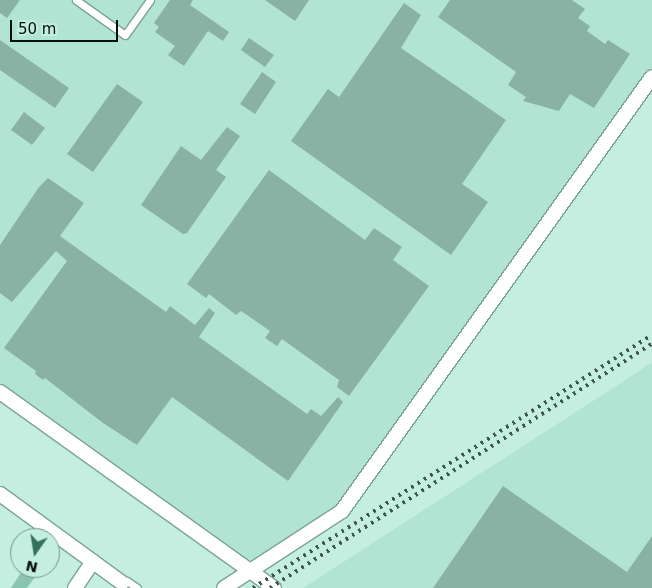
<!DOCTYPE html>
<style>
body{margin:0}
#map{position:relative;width:652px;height:588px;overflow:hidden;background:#c4eedf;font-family:"DejaVu Sans",sans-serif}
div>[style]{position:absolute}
.built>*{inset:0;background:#b1e4d3}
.green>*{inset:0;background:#89c5b0}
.building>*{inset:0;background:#8ab2a4}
.roads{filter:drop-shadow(1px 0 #7ba395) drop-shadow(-1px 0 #7ba395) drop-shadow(0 1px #7ba395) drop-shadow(0 -1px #7ba395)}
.service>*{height:7px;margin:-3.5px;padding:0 3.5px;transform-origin:3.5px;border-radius:3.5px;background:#fff}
.minor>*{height:14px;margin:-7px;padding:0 7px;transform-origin:7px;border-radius:7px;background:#fff}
.rail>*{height:4px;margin-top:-2px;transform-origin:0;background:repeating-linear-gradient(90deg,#3e544c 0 2.5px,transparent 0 7.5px)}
span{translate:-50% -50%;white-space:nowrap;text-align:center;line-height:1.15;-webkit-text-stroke:4.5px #c4eedf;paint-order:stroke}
.north{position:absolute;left:10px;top:528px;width:50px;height:50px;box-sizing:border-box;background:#c4eedf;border:1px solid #77958b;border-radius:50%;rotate:193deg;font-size:14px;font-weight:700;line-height:20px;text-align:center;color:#03100c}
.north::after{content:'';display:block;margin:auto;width:18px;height:22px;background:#33725f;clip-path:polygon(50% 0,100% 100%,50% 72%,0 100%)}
.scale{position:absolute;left:10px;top:20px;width:108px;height:22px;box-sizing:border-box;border:2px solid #03100c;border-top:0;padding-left:6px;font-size:15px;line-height:18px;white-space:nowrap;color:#03100c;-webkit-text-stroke:4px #c4eedf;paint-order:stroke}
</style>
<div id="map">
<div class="built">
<i style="clip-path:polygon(0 0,652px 0,652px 67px,334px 510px,255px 559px,247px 560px,0 385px)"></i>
<i style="clip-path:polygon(652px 362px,652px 588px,303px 588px,627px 379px)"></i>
</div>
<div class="green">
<i style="clip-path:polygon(24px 568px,37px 574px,27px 588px,11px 588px)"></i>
</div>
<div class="building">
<i style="clip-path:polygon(0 0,20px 0,7px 18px,0 13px)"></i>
<i style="clip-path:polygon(170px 0,193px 0,190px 5px,229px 32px,223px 41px,208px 31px,184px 66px,168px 55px,175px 46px,155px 32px,159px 27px,154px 23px)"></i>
<i style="clip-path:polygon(265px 0,309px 0,295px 21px)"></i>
<i style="clip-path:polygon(450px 0,572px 0,585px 9px,578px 18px,590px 26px,587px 31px,605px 44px,608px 40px,630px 54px,594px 108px,570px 94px,559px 111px,523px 101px,526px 97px,508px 85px,516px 72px,438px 17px)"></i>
<i style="clip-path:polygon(404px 3px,421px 15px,401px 48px,506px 120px,462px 184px,488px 202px,451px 255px,291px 141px,328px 89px,339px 97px)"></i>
<i style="clip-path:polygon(249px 38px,274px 55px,265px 67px,241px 50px)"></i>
<i style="clip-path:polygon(0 40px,69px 88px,55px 108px,0 70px)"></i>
<i style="clip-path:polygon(262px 72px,276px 82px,255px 114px,240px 104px)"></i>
<i style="clip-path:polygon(117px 84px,143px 102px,93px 172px,67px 154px)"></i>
<i style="clip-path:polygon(24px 112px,45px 128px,32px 145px,11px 130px)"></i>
<i style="clip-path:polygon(227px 127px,240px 136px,216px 170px,226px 177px,187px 233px,183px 234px,141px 205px,181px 146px,201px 160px)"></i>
<i style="clip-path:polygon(269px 170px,365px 240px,374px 228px,402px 247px,393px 260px,429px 286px,349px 396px,337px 387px,339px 380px,282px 339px,277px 346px,265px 338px,270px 331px,241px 311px,236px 315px,209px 294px,206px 298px,187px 284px)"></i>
<i style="clip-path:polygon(48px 178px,84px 203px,60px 236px,166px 312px,170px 306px,195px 325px,209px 308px,215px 313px,199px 337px,307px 414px,311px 409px,321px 416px,338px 397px,343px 402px,288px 481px,172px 397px,137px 445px,103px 423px,45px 378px,43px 380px,35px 374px,36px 371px,4px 348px,67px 261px,56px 251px,12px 302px,0 293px,0 245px,39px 187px)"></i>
<i style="clip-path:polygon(503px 486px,627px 572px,652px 536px,652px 588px,433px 588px)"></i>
</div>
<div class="roads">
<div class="service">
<i style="left:76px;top:0;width:60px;rotate:35.5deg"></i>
<i style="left:125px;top:35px;width:43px;rotate:-54.5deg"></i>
<i style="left:122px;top:583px;width:5px;rotate:-22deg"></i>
<i style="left:127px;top:581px;width:12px;rotate:35deg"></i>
</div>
<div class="minor">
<i style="left:0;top:392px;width:337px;rotate:35.6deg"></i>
<i style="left:0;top:494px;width:151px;rotate:36.1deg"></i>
<i style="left:75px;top:588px;width:32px;rotate:-56deg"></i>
<i style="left:224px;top:588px;width:141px;rotate:-33.1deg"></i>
<i style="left:342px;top:511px;width:533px;rotate:-54.46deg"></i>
</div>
</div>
<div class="rail">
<i style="left:253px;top:588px;width:472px;rotate:-32.4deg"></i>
<i style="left:270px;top:588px;width:453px;rotate:-32.6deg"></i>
</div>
<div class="north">N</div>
<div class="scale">50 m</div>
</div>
